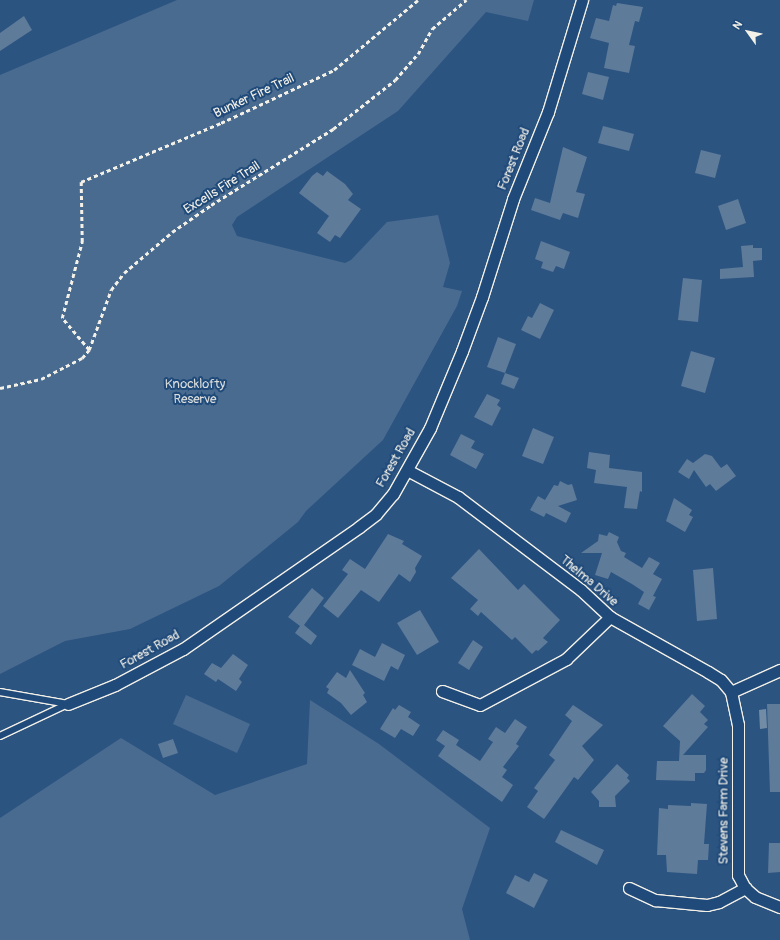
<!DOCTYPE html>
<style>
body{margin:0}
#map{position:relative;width:780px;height:940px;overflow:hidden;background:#2c5481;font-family:Pangolin,sans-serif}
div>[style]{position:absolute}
.green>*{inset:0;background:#496b90}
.water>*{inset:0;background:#738ca6}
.building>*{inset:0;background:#5e7b9a}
.path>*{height:2.5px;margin-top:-1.25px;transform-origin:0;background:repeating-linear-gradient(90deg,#f4f1e8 0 4px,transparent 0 7px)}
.roads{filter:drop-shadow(1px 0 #f4f1e8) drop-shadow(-1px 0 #f4f1e8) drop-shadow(0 1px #f4f1e8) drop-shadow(0 -1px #f4f1e8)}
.service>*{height:5.5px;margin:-2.75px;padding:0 2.75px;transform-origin:2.75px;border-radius:2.75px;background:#1f4a7a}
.minor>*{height:11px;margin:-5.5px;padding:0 5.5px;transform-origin:5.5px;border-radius:5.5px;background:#1f4a7a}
span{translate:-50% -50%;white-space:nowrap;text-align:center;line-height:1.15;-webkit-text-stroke:4px #1f4a7a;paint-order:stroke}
.street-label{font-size:13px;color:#f4f1e8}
.park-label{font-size:13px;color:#dadddb}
.north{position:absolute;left:728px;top:12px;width:40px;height:40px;-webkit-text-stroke:3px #1f4a7a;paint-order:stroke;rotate:303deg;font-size:11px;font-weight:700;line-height:16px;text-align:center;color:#f4f1e8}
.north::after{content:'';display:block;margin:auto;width:14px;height:18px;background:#f4f1e8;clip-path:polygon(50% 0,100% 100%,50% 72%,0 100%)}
</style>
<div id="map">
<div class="green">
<i style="clip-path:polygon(177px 0,534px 0,528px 21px,486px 12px,398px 111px,237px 217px,232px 225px,237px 236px,345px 263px,351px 260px,387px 222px,438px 215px,450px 263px,443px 287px,462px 291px,457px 306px,383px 440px,306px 511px,298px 522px,219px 586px,130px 629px,65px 641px,0 674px,0 75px)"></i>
<i style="clip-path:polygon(186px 695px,250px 724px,237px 753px,173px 724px)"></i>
<i style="clip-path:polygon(310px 700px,379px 744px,490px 828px,462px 909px,470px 940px,0 940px,0 818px,121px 738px,215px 795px,307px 764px)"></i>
</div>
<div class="water">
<i style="clip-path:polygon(766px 709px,767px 728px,760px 729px,759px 710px)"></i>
</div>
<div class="building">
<i style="clip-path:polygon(617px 3px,643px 7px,639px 22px,635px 21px,629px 45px,635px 46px,629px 73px,604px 68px,609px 43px,590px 38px,596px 18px,609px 21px,613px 5px,616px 6px)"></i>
<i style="clip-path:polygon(24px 16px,32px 30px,0 51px,0 33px)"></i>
<i style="clip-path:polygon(588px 72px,609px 77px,603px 100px,582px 94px)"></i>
<i style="clip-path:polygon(603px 126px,634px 134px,629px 151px,598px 143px)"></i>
<i style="clip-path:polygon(563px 147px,587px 157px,576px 192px,585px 194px,578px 218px,563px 213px,560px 220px,531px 210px,535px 198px,550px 203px)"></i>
<i style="clip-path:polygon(701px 150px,721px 155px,715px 178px,695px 173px)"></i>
<i style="clip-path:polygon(327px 171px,345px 184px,353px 194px,348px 200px,361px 209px,340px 238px,335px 235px,330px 242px,317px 233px,329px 216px,299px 193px,312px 176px,317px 172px,323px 176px)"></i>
<i style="clip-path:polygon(738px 199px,746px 223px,726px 230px,718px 206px)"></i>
<i style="clip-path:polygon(541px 241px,570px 252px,564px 269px,556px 266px,553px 272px,541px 268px,543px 262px,535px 259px)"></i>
<i style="clip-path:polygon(753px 245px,753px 248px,762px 248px,762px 260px,753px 261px,754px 277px,720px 279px,720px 269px,743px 267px,741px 246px)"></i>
<i style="clip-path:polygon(683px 278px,702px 280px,698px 322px,678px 320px)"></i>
<i style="clip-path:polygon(540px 303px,554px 310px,540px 339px,521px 330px,528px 316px,532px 318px)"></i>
<i style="clip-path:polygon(498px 337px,516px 344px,505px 373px,487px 367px)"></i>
<i style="clip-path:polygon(691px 351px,715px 358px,705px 393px,681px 386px)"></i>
<i style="clip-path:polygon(505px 373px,519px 378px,514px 389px,501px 384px)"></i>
<i style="clip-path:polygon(487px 394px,500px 400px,497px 405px,501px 408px,492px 426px,474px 417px)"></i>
<i style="clip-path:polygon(533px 428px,554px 437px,543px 464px,522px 456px)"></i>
<i style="clip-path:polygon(461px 434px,475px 441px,471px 448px,484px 454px,476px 469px,450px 455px)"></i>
<i style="clip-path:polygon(589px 452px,610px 455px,609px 468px,642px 472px,642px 492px,640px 491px,637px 509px,624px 508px,627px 487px,594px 483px,596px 470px,587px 468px)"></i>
<i style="clip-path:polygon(705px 454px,712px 456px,721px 468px,727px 464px,736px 476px,716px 491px,710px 484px,706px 487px,694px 470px,689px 479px,678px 472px,687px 459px,693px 463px)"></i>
<i style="clip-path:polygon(560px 481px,568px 485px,572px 484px,577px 500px,558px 506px,571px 513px,566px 523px,546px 513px,544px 517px,530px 510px,538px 496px,545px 500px,554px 485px,558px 486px)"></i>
<i style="clip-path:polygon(674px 498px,692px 510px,689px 515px,693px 517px,685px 532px,666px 521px)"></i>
<i style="clip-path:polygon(609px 532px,619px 537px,617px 542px,621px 551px,626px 553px,624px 557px,642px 568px,649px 557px,660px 563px,653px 574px,662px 579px,653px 596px,656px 597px,649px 610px,638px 604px,644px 592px,632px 584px,611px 572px,608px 579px,595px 575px,602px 553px,581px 553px,598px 541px,599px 534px,607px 536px)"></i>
<i style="clip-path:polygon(388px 534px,404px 541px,402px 544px,422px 556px,415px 568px,416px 572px,410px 582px,399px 574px,379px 602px,361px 590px,338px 618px,323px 606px,348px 574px,342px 570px,350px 559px,365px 569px)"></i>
<i style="clip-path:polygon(479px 549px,518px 590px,524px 584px,560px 620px,543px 638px,548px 642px,538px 651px,536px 650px,532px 654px,515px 637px,512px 640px,481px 612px,478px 616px,470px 609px,478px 600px,451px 578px)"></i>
<i style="clip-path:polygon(713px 568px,717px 619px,697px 621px,693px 570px)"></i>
<i style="clip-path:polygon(312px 588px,324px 598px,304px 625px,317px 636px,311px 645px,295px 633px,300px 626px,288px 617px)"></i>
<i style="clip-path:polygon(420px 610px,439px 642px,417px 655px,397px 623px)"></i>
<i style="clip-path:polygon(473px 640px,483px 647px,469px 670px,458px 663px)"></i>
<i style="clip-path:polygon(382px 643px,405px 655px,398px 670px,391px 666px,384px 681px,352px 665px,360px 649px,375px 657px)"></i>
<i style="clip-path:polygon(233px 654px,248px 665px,239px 679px,242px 682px,236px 691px,218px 679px,216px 682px,204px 674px,212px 663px,221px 668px)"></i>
<i style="clip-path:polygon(350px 670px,365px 693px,363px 695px,367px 702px,351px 715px,341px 703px,327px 693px,329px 689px,326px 687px,337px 672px,346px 678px)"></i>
<i style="clip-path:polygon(692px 694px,705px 706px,700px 712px,708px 720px,704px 724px,708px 727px,683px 755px,706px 755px,706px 770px,704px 773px,695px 773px,695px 781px,656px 780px,657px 761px,679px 761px,680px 741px,663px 726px)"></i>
<i style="clip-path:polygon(767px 704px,780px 704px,780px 792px,770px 792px)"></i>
<i style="clip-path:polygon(399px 705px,411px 712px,408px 717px,420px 725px,413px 736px,401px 729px,395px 738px,380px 729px,393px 708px,395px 710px)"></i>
<i style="clip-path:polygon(573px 705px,603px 725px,582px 746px,594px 760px,578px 780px,574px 777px,544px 819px,527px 807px,538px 791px,534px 788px,555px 760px,549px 755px,572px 721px,565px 715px)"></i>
<i style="clip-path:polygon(515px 719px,527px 727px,516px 744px,519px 746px,503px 767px,507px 770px,502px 777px,513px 785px,502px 802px,438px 756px,445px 746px,436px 740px,443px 730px,459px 740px,456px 745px,480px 761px,493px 742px,488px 739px,496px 727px,505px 733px)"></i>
<i style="clip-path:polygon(173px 739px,178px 753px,163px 758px,158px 744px)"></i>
<i style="clip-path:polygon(617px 764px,629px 775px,627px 778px,630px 781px,615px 796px,616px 807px,599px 807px,599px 801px,591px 792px)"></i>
<i style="clip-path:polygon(691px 803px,707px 804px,704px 844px,709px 844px,708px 860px,698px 860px,697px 874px,667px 872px,666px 855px,657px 855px,659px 808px,668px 809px,668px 805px,691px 806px)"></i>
<i style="clip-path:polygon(561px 830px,604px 850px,597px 865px,555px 842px)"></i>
<i style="clip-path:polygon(769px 843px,780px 843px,780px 872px,768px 873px)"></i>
<i style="clip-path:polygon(534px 873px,548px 880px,534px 908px,506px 893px,515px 875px,529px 882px)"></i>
</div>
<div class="path">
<i style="left:89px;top:350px;width:42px;rotate:-130.2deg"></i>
<i style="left:62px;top:318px;width:79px;rotate:-75.3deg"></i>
<i style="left:82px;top:242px;width:60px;rotate:-91deg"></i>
<i style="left:81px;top:182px;width:152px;rotate:-22.9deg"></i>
<i style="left:221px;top:123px;width:125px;rotate:-25.1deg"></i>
<i style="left:334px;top:70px;width:109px;rotate:-39.8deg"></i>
<i style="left:0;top:388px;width:42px;rotate:-12.4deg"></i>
<i style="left:41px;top:379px;width:46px;rotate:-27.1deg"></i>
<i style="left:82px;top:358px;width:11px;rotate:-49deg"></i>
<i style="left:89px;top:350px;width:64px;rotate:-69.9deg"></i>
<i style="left:111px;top:290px;width:21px;rotate:-53deg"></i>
<i style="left:124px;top:273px;width:63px;rotate:-40.5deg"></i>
<i style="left:172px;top:232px;width:47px;rotate:-34.7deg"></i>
<i style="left:211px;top:205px;width:144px;rotate:-31.9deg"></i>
<i style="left:333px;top:129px;width:79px;rotate:-38.3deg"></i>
<i style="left:395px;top:80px;width:35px;rotate:-49deg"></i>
<i style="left:418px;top:54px;width:29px;rotate:-61deg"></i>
<i style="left:432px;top:29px;width:45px;rotate:-40.5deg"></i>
</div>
<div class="roads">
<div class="service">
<i style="left:0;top:692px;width:69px;rotate:10deg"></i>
<i style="left:0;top:736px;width:75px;rotate:-25.2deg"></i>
</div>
<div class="minor">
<i style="left:407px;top:470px;width:58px;rotate:27.9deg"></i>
<i style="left:458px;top:497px;width:154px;rotate:37.1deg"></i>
<i style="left:581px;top:590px;width:40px;rotate:43deg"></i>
<i style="left:610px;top:617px;width:112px;rotate:29.3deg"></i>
<i style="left:708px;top:672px;width:15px;rotate:32deg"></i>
<i style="left:721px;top:680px;width:16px;rotate:50deg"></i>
<i style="left:731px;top:692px;width:54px;rotate:-24.2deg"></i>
<i style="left:442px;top:691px;width:40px;rotate:20.2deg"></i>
<i style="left:480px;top:705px;width:98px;rotate:-28.1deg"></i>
<i style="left:566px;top:659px;width:61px;rotate:-43.7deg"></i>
<i style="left:731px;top:692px;width:34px;rotate:78deg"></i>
<i style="left:738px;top:725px;width:150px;rotate:90deg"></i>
<i style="left:738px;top:875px;width:15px;rotate:62deg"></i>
<i style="left:745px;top:888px;width:13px;rotate:42deg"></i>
<i style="left:755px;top:897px;width:27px;rotate:22deg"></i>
<i style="left:68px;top:704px;width:51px;rotate:-22deg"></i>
<i style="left:115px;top:685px;width:77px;rotate:-27.9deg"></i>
<i style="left:183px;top:649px;width:214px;rotate:-34.7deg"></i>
<i style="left:359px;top:527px;width:21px;rotate:-37deg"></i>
<i style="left:376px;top:514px;width:26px;rotate:-50deg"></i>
<i style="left:393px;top:494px;width:76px;rotate:-60.7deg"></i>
<i style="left:430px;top:428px;width:83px;rotate:-67.4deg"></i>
<i style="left:462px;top:351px;width:58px;rotate:-69.7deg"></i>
<i style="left:482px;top:297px;width:103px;rotate:-72.4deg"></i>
<i style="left:513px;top:199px;width:94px;rotate:-68.1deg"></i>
<i style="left:548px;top:112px;width:117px;rotate:-73.1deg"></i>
<i style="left:629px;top:888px;width:29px;rotate:25deg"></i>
<i style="left:655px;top:900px;width:52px;rotate:5.5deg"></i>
<i style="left:707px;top:905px;width:12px;rotate:-14deg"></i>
<i style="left:719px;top:902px;width:30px;rotate:-28deg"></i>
</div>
</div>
<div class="street-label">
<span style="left:254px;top:96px;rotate:-25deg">Bunker Fire Trail</span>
<span style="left:514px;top:159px;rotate:-68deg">Forest Road</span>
<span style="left:222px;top:188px;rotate:-32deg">Excells Fire Trail</span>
<span style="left:396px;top:458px;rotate:-60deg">Forest Road</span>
<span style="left:589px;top:581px;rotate:40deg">Thelma Drive</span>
<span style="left:150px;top:650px;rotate:-29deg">Forest Road</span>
<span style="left:724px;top:811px;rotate:-90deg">Stevens Farm Drive</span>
</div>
<div class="park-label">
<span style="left:195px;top:392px">Knocklofty<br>Reserve</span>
</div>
<div class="north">N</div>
</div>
